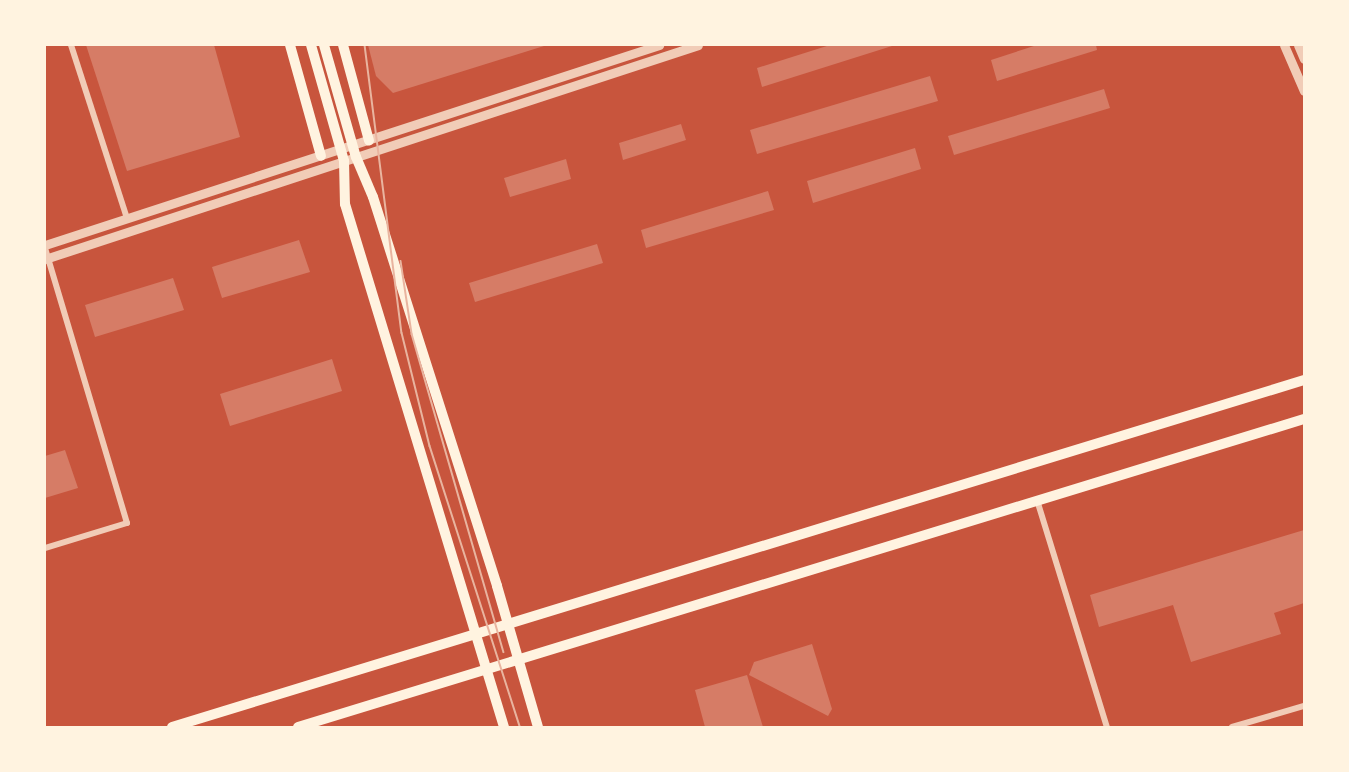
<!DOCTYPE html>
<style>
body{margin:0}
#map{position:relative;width:1349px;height:772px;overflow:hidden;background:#c8553d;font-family:Poppins,sans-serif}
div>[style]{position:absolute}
.building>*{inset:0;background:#d67c66}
.minor>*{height:6px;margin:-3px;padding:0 3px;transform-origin:3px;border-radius:3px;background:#f1ccb7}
.tertiary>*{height:9px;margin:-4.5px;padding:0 4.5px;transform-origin:4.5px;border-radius:4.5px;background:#f1ccb7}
.secondary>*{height:10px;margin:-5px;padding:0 5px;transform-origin:5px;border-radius:5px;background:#fff3e0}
.primary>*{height:10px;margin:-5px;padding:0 5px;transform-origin:5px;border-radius:5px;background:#fff3e0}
.tram>*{height:1.5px;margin:-0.75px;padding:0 0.75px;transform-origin:0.75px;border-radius:0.75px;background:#e9b49f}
span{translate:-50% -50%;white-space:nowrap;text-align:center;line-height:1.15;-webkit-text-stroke:5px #fff3e0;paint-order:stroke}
.frame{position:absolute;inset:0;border:46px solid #fff3e0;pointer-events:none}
</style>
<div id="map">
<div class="building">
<i style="clip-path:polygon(86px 45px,214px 45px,240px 137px,127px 171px)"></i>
<i style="clip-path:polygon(368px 45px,544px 45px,544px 46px,393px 93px,376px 76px)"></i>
<i style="clip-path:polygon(830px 45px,892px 46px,762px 87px,757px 68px)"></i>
<i style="clip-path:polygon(1037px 45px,1096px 45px,1097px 50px,997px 81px,991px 60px)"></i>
<i style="clip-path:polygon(930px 76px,938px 101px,757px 154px,750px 130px)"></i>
<i style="clip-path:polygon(1104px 89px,1110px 108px,954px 155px,948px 136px)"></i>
<i style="clip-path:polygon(681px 124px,686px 140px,623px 160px,619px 143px)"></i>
<i style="clip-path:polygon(915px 148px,921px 169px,813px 203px,807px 181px)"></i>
<i style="clip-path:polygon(566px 159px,571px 179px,510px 197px,504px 178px)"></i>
<i style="clip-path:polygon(768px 191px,774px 210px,646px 248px,641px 230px)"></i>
<i style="clip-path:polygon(299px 240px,310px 272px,222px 298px,212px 267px)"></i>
<i style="clip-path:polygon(597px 244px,603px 263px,475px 302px,469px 283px)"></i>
<i style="clip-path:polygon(173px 278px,184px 310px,95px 337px,85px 305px)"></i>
<i style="clip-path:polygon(332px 359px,342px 391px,230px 426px,220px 394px)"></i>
<i style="clip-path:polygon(65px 450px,78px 488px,45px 498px,45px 456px)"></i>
<i style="clip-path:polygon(1304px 530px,1304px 603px,1274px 613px,1281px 634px,1191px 662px,1173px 605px,1099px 627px,1090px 595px)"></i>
<i style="clip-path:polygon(812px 644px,832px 709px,828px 716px,749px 675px,754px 662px)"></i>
<i style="clip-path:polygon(747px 675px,763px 727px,705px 727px,695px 690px)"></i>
</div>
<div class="minor">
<i style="left:71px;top:45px;width:182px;rotate:72.1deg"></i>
<i style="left:45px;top:248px;width:287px;rotate:73.4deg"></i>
<i style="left:127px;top:523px;width:86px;rotate:163deg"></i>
<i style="left:1037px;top:500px;width:238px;rotate:72.9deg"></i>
<i style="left:1232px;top:727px;width:75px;rotate:-16.3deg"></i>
</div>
<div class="tertiary">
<i style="left:1284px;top:45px;width:50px;rotate:66.5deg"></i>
<i style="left:1298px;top:45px;width:15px;rotate:67deg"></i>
<i style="left:45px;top:245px;width:646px;rotate:-18.04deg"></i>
<i style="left:45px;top:259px;width:687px;rotate:-18.14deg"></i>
</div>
<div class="secondary">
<i style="left:172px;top:727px;width:1184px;rotate:-17.04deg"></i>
<i style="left:298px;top:727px;width:1052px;rotate:-17.02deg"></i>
</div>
<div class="primary">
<i style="left:290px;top:45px;width:115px;rotate:74.4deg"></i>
<i style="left:311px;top:45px;width:121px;rotate:74.1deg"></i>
<i style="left:344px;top:161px;width:43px;rotate:88.7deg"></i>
<i style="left:345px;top:204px;width:547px;rotate:73.09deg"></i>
<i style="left:324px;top:45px;width:116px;rotate:74.1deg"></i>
<i style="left:356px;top:157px;width:43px;rotate:67deg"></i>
<i style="left:373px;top:197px;width:408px;rotate:72.3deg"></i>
<i style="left:497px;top:586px;width:147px;rotate:73.8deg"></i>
<i style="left:343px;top:45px;width:99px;rotate:74.8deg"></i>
</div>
<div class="tram">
<i style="left:365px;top:45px;width:290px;rotate:82.7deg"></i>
<i style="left:402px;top:333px;width:116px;rotate:76.1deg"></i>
<i style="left:430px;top:446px;width:295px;rotate:72.2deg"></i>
<i style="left:401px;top:261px;width:74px;rotate:81.4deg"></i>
<i style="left:412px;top:334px;width:331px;rotate:73.9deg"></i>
</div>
<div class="frame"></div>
</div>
